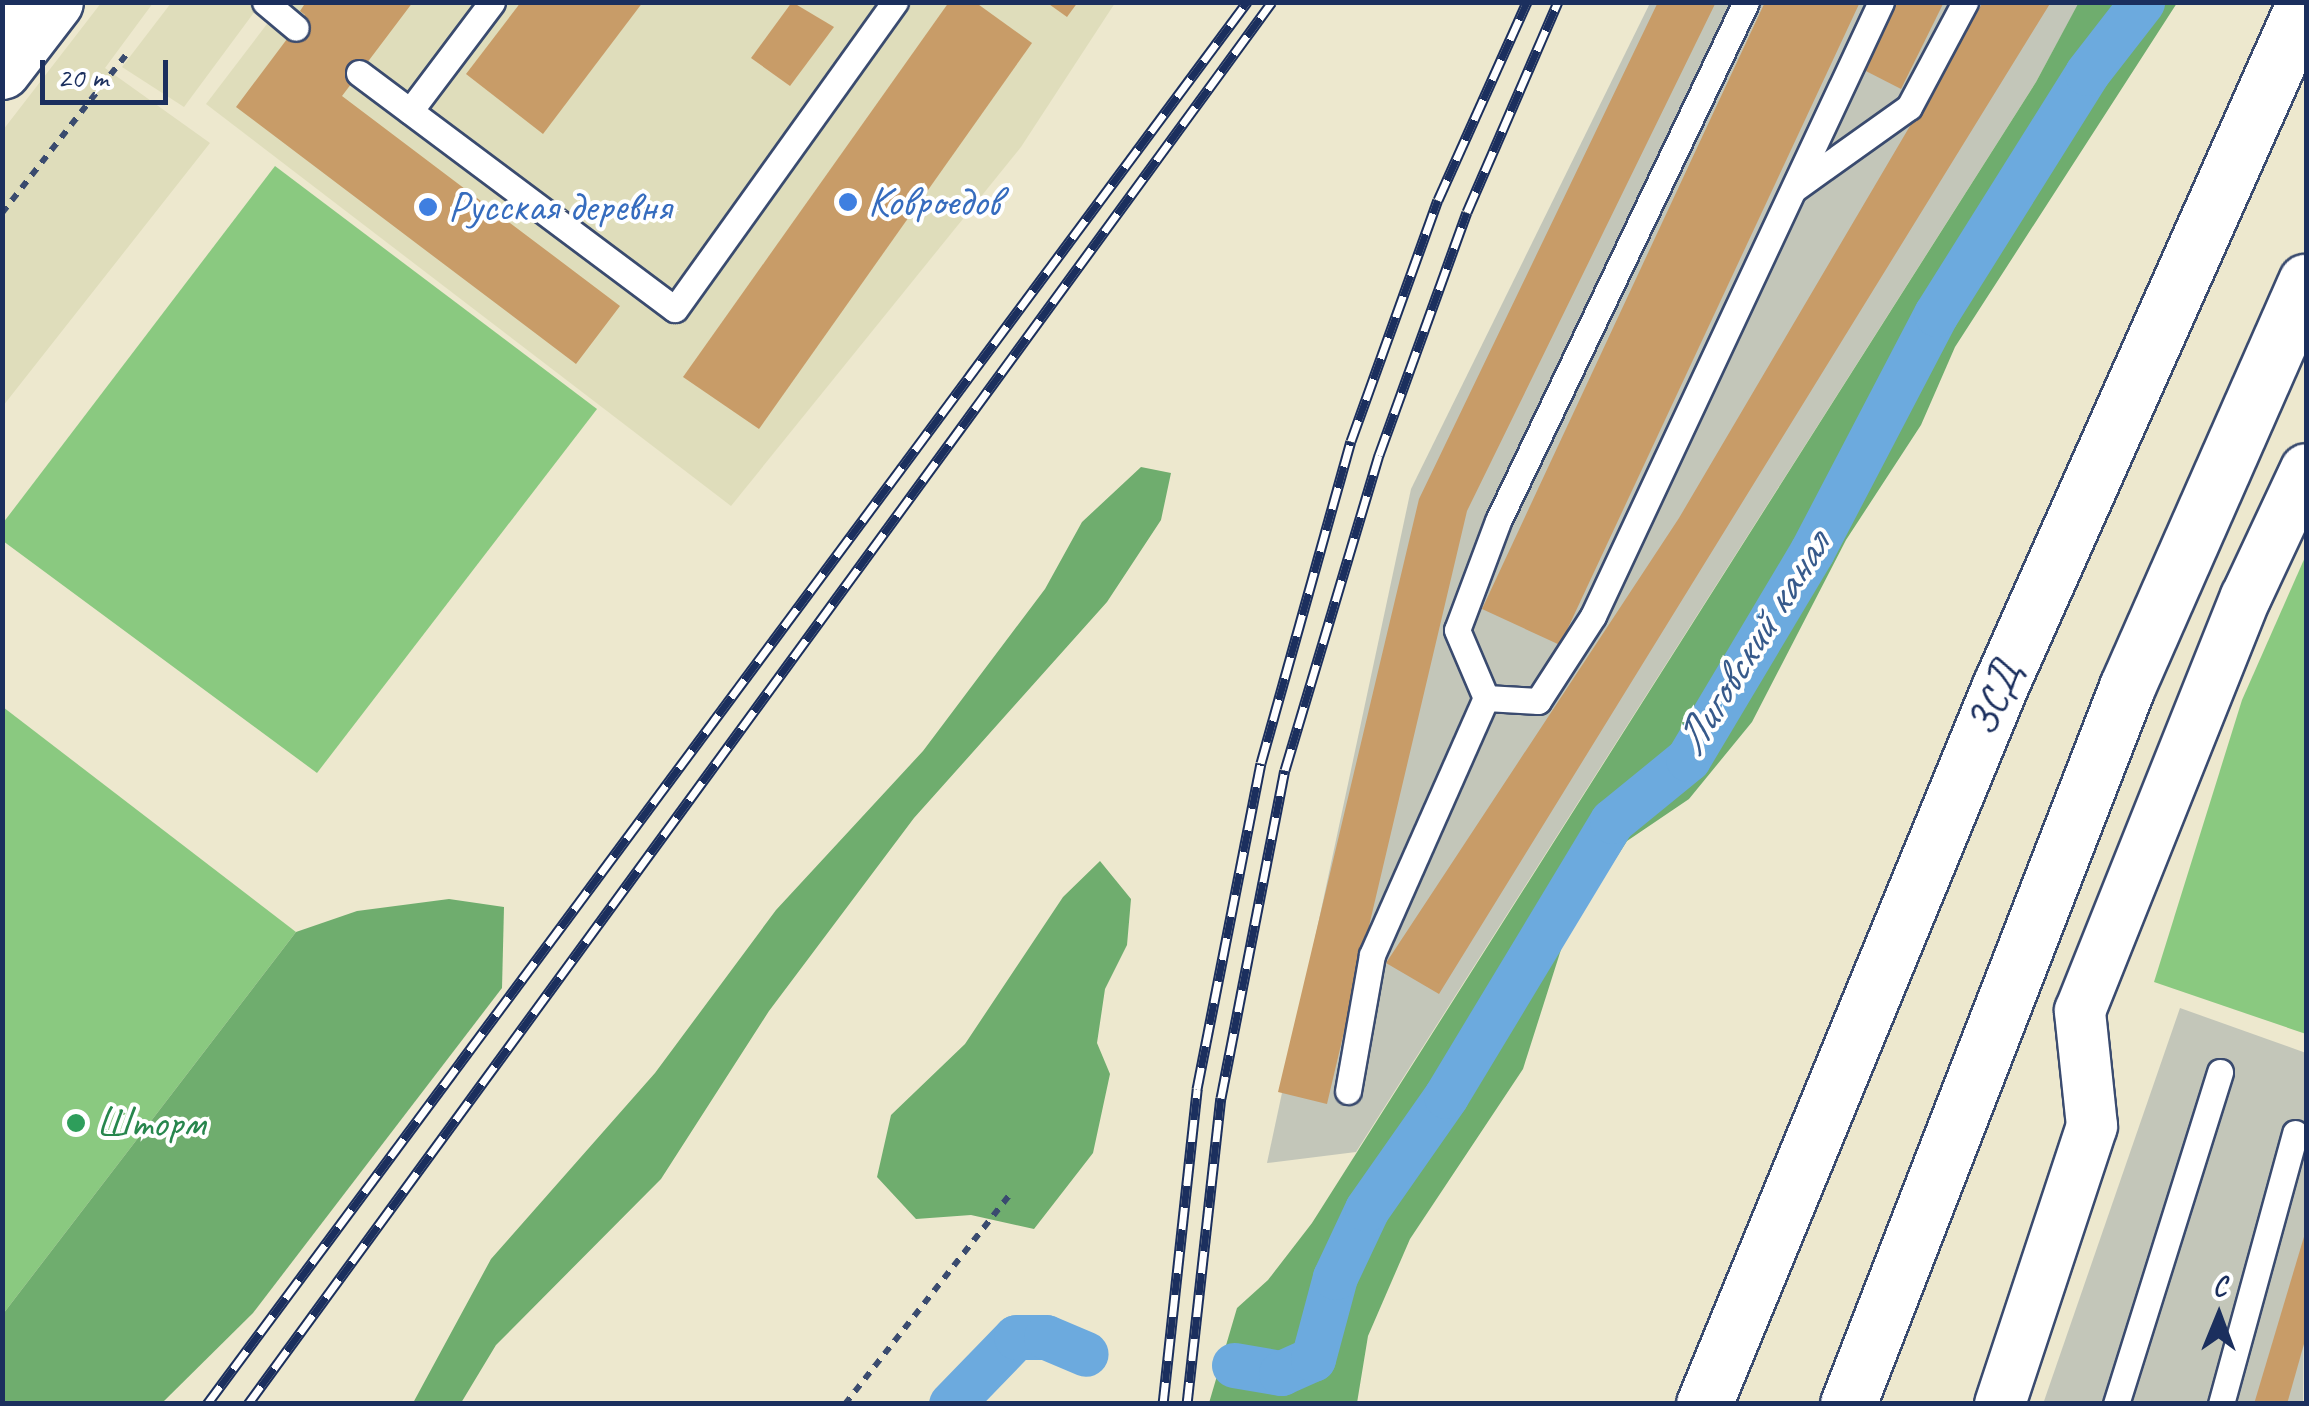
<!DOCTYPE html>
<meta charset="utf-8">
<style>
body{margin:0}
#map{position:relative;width:2309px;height:1406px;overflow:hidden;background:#ede8ce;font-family:Caveat,sans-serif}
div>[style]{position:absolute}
.built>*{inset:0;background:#dfddbb}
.industrial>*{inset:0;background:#c3c6b9}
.green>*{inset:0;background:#8ac980}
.forest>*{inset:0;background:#6fad6e}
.canal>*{height:45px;margin:-22.5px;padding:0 22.5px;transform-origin:22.5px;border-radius:22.5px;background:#6caade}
.building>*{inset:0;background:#c89c68}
.path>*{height:6px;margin-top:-3px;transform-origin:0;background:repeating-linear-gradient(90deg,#3a4b6f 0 8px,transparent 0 16px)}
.roads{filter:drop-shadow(2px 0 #3a4b6f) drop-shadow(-2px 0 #3a4b6f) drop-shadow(0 2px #3a4b6f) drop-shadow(0 -2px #3a4b6f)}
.service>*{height:25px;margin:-12.5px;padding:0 12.5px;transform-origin:12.5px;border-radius:12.5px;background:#fff}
.minor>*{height:50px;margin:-25px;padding:0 25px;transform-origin:25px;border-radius:25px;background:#fff}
.secondary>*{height:55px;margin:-27.5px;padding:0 27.5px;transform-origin:27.5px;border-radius:27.5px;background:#fff}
.motorway>*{height:55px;margin:-27.5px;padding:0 27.5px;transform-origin:27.5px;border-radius:27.5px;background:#fff}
.rail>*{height:11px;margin-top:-5.5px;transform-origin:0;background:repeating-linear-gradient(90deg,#fff 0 22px,#1b2f5e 0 44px);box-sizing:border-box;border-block:2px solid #1b2f5e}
.dots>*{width:28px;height:28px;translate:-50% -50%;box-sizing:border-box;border:5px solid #fff;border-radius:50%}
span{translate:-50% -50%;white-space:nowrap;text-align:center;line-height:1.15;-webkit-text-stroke:8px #fff;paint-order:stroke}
.shop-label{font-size:42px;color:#366cbe}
.left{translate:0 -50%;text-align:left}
.street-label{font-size:42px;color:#1b2f5e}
.leisure-label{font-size:42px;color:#27864d}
.water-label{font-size:45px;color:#375a8b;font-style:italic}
.frame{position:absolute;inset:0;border:5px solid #1b2f5e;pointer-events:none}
.north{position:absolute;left:2169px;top:1266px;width:100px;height:100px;-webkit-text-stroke:8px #fff;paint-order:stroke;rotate:1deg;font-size:28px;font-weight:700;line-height:40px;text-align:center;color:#1b2f5e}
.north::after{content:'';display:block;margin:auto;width:35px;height:45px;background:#1b2f5e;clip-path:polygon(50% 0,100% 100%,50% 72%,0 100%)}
.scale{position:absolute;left:40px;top:60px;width:128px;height:45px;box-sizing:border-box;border:5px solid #1b2f5e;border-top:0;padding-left:12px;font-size:30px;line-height:35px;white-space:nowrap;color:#1b2f5e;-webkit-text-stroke:8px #fff;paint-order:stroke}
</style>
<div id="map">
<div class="built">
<i style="clip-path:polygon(101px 3px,153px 3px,105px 68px,210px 143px,3px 406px,3px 130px)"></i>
<i style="clip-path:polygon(171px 3px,261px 3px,184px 107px,122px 67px)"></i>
<i style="clip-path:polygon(283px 3px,1115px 3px,1021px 147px,731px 506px,206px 104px)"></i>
</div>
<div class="industrial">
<i style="clip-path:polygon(1650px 3px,2079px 3px,2036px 82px,1356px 1152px,1267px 1163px,1411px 489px)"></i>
<i style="clip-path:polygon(2180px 1008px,2306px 1053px,2303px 1403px,2043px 1404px)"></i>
</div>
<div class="green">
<i style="clip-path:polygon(275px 166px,597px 409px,317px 773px,3px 541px,3px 523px)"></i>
<i style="clip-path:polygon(2306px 555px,2306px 1034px,2154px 982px,2242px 700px)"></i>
<i style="clip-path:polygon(3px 707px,296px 932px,3px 1314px,2px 1314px)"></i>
</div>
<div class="forest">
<i style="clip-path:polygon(2079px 2px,2177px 3px,1955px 347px,1921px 425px,1846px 540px,1752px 722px,1689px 799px,1627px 841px,1565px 937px,1523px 1069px,1410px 1239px,1368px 1336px,1357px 1403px,1209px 1403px,1237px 1308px,1268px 1280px,1312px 1223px,2036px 82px)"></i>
<i style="clip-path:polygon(1141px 467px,1171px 473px,1161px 520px,1107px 602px,914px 818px,769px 1011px,661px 1179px,496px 1345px,461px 1403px,413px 1403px,491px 1259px,655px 1073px,776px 910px,923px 751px,1045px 589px,1082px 522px)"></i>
<i style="clip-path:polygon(1100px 861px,1131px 899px,1127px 945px,1105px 989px,1097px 1043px,1110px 1074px,1093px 1153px,1034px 1229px,971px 1215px,916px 1219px,877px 1177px,891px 1115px,965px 1044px,1063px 897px)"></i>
<i style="clip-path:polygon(449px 899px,504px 907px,502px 988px,253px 1313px,162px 1403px,3px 1403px,3px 1314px,296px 932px,357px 911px)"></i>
</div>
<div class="canal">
<i style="left:1234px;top:1365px;width:48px;rotate:9.7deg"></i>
<i style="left:1281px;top:1373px;width:35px;rotate:-24deg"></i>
<i style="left:1313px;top:1359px;width:85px;rotate:-75deg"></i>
<i style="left:1335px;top:1277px;width:75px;rotate:-64.8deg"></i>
<i style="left:1367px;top:1209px;width:138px;rotate:-55deg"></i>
<i style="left:1446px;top:1096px;width:321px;rotate:-58.9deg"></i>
<i style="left:1612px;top:821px;width:98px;rotate:-39.2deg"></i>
<i style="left:1688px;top:759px;width:242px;rotate:-59.2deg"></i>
<i style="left:1812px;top:551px;width:267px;rotate:-62.4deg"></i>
<i style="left:1936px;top:314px;width:284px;rotate:-57.9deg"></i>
<i style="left:2087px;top:73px;width:90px;rotate:-52.2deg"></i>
<i style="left:951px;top:1404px;width:93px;rotate:-45.9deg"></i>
<i style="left:1016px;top:1337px;width:30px"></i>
<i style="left:1046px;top:1337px;width:43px;rotate:23deg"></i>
</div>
<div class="building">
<i style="clip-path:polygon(306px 2px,413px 2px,342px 96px,620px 306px,576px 364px,236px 107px,305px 15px,300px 11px)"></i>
<i style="clip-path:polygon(521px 2px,643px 2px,543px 134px,466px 74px)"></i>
<i style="clip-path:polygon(792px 2px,834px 27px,790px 86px,751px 58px)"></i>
<i style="clip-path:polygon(949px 2px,975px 2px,1032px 43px,759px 429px,683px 377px)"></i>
<i style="clip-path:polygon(1046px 2px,1078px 2px,1067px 17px)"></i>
<i style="clip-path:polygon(1658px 2px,1716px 2px,1467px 511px,1327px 1104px,1278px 1092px,1419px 499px)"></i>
<i style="clip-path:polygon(1765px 2px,1860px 2px,1560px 645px,1482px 609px)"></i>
<i style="clip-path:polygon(1892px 2px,1944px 2px,1901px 89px,1860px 68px)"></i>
<i style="clip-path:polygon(1983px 2px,2051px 2px,1439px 994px,1386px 963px,1679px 518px)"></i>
<i style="clip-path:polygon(2306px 1230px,2306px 1337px,2287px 1404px,2254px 1404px)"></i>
</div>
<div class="path">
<i style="left:2px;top:213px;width:201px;rotate:-51.9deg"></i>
<i style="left:845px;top:1404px;width:268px;rotate:-51.8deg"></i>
</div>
<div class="roads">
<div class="service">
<i style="left:265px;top:2px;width:40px;rotate:40deg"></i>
<i style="left:1746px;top:2px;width:575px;rotate:115.54deg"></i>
<i style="left:1498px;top:521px;width:116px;rotate:110.6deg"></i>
<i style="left:1457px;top:630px;width:74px;rotate:66.9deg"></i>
<i style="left:1486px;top:698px;width:52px;rotate:3.3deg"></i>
<i style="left:1538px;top:701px;width:101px;rotate:-57.1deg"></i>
<i style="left:1593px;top:616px;width:678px;rotate:-64.87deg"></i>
<i style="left:359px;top:73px;width:394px;rotate:36.8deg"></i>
<i style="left:675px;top:309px;width:378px;rotate:-54.4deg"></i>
<i style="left:410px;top:111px;width:136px;rotate:-53deg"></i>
<i style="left:1794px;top:189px;width:141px;rotate:-35.5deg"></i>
<i style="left:1909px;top:107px;width:119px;rotate:-61.9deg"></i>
<i style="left:1348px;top:1091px;width:138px;rotate:-80deg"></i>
<i style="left:1372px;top:955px;width:281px;rotate:-66.1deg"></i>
<i style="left:2116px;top:1404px;width:348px;rotate:-72.6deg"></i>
<i style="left:2221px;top:1404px;width:281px;rotate:-74.7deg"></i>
</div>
<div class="minor">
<i style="left:2000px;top:1404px;width:293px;rotate:-71.7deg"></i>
<i style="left:2092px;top:1126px;width:116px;rotate:-96deg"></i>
<i style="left:2080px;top:1011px;width:446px;rotate:-68.2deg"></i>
<i style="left:2246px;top:597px;width:141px;rotate:-64.9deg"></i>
</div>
<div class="secondary">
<i style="left:2px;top:5px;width:4px;rotate:-56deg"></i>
<i style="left:2px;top:71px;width:87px;rotate:-52.5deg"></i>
</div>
<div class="motorway">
<i style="left:1704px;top:1404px;width:777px;rotate:-67.6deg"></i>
<i style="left:2000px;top:686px;width:749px;rotate:-65.97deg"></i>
<i style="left:1848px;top:1404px;width:769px;rotate:-68.74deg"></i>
<i style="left:2127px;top:687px;width:443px;rotate:-66.2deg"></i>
</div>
</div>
<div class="rail">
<i style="left:207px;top:1404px;width:1746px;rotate:-53.43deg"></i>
<i style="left:248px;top:1404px;width:1736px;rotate:-53.86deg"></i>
<i style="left:1163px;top:1404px;width:317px;rotate:-83.8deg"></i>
<i style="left:1197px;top:1089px;width:332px;rotate:-78.9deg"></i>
<i style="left:1261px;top:763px;width:334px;rotate:-74.4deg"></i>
<i style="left:1351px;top:441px;width:256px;rotate:-70.2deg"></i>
<i style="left:1438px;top:200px;width:217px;rotate:-65.8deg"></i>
<i style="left:1187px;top:1404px;width:308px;rotate:-83.7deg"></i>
<i style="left:1221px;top:1098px;width:334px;rotate:-79deg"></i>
<i style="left:1285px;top:770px;width:329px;rotate:-73.4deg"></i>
<i style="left:1379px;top:455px;width:258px;rotate:-70.1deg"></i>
<i style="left:1467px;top:212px;width:229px;rotate:-66.6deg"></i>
</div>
<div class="dots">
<i style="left:848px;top:202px;background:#3f7fe0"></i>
<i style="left:428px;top:207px;background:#3f7fe0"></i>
<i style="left:76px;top:1123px;background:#2e9e5b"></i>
</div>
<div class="shop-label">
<span class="left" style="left:868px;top:202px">Ковроедов</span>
<span class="left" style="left:448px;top:207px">Русская деревня</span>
</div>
<div class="street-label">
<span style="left:1995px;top:699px;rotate:-67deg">ЗСД</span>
</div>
<div class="leisure-label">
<span class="left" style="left:96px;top:1123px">Шторм</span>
</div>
<div class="water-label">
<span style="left:1752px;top:644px;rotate:-58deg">Лиговский канал</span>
</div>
<div class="frame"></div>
<div class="north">С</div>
<div class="scale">20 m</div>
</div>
